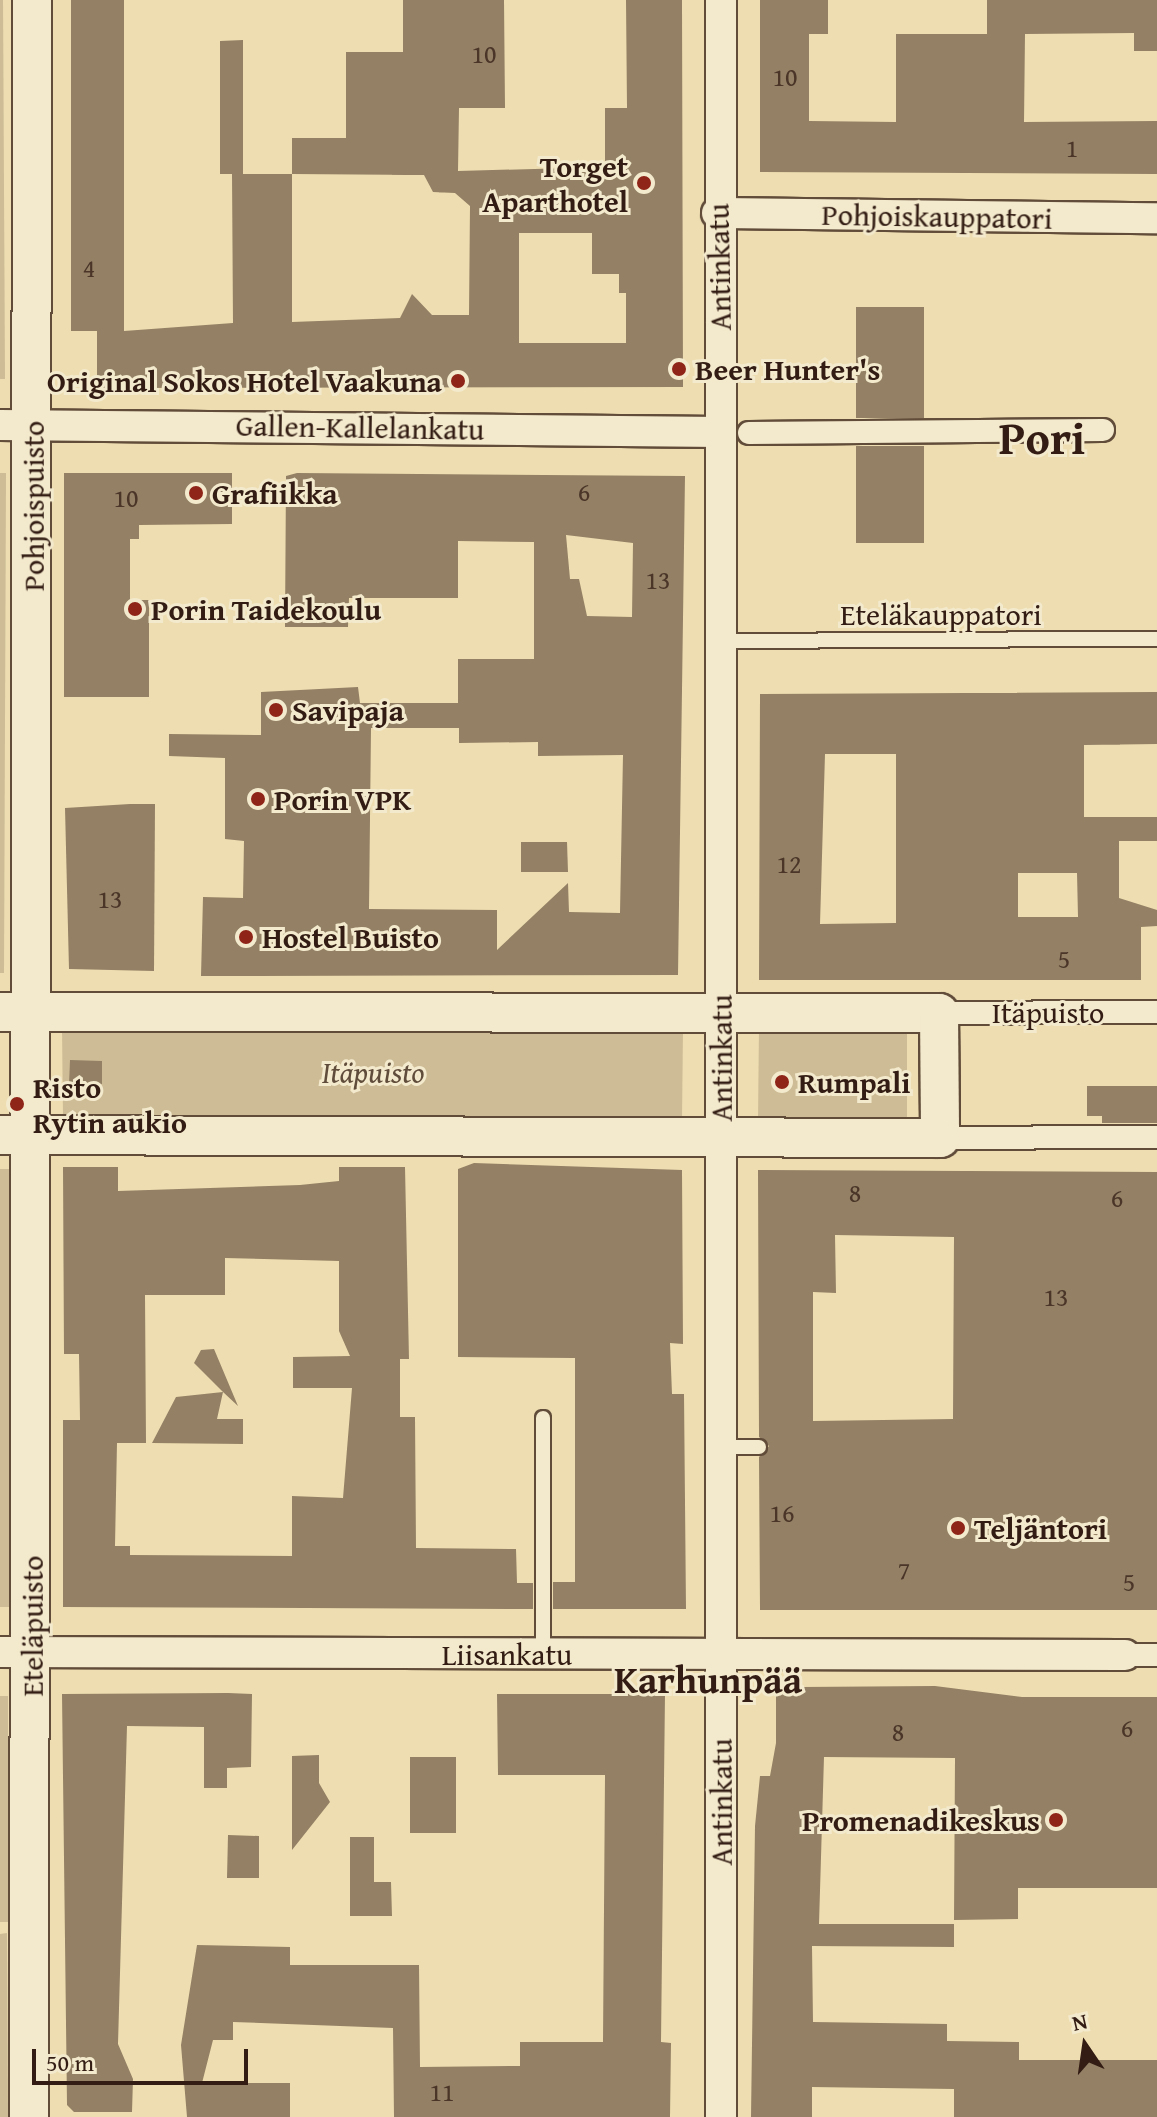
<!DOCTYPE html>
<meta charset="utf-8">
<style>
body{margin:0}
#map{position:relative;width:1157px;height:2117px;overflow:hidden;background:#edddb0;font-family:"Gentium Book Plus",serif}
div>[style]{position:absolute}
.green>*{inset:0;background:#cdbc95}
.building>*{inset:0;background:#938065}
.roads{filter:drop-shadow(2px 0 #614c3a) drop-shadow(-2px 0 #614c3a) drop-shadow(0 2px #614c3a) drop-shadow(0 -2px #614c3a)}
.service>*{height:14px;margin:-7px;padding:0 7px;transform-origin:7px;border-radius:7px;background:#f3e9cc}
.pedestrian>*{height:22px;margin:-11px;padding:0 11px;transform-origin:11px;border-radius:11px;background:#f3e9cc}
.minor>*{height:30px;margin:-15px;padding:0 15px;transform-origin:15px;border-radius:15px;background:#f3e9cc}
.tertiary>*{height:38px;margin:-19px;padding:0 19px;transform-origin:19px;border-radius:19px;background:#f3e9cc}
.dots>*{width:22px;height:22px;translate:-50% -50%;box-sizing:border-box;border:4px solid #f3e9cc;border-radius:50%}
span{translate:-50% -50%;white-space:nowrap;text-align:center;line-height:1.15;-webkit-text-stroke:6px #f3e9cc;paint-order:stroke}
.number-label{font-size:26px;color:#4a3528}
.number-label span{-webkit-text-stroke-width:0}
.poi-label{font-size:30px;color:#321c13;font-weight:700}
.right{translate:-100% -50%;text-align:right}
.left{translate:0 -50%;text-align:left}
.street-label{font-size:30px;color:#321c13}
.park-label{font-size:30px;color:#604c3a;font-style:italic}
.district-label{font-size:38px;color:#321c13;font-weight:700}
.town-label{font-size:46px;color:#321c13;font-weight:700}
.north{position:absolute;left:1045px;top:2005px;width:80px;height:80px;-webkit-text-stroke:6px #f3e9cc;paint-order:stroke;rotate:347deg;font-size:22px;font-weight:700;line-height:32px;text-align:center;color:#321c13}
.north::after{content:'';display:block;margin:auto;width:28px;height:36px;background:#321c13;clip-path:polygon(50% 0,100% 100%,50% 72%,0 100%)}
.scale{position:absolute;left:32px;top:2049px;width:216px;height:36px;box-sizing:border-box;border:4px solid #321c13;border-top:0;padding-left:10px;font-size:24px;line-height:28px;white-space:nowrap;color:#321c13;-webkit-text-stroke:6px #f3e9cc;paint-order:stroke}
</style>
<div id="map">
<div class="green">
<i style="clip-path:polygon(0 0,3px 0,5px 379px,0 379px)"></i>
<i style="clip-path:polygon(0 473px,6px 473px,4px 973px,0 973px)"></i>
<i style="clip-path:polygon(62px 1027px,683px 1028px,682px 1118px,63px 1117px)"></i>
<i style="clip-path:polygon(759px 1028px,907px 1029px,907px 1123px,758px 1121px)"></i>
<i style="clip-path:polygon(0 1169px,19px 1169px,17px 1607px,0 1607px)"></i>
<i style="clip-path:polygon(0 1696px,8px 1696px,8px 1922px,0 1922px)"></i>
<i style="clip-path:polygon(7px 1933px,8px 2117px,0 2117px,0 1934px)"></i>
</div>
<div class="building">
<i style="clip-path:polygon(evenodd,71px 0,124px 0,124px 331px,233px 323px,232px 174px,220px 174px,220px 41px,243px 40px,243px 174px,292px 174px,292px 138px,346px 138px,346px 52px,403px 52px,403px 0,504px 0,505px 108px,459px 108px,458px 171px,605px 167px,605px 108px,627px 108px,626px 0,682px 0,683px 387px,97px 388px,97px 331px,71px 331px,71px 0,292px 174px,424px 175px,433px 192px,455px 193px,470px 206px,469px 315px,432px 315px,412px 294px,400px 318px,292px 322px,292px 174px,71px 0,519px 233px,592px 233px,592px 274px,619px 274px,619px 293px,626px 293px,626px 343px,519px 343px,519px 233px)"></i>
<i style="clip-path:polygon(760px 0,828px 0,828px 34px,809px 34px,809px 121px,896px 122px,896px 34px,987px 34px,987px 0,1157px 0,1157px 51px,1134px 51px,1134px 33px,1025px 34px,1024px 122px,1157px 121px,1157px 174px,760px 172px)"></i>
<i style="clip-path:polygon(856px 307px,924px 307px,924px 418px,856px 418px)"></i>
<i style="clip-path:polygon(856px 446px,924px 446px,924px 543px,856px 543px)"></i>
<i style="clip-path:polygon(64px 473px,232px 473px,232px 524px,139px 525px,139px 539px,130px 539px,130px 600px,149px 600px,149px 697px,64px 697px)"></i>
<i style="clip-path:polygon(evenodd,297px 473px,685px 476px,678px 975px,201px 976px,203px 897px,243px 898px,244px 841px,225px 839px,225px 758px,169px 756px,169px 734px,261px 735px,261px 692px,358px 687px,360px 703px,458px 703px,458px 659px,534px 659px,534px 542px,458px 541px,458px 598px,349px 598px,348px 627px,285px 627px,286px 476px,297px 473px,566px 535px,633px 543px,632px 617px,587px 616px,579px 579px,570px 579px,566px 535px,297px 473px,371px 728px,459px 728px,459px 743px,538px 742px,538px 756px,623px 755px,620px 913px,569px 912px,568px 883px,497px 950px,497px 910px,369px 909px,371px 728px)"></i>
<i style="clip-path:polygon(evenodd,1157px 692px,1157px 744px,1084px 745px,1084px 817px,1157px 817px,1157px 841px,1119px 841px,1119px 898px,1157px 910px,1157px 926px,1141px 927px,1141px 980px,759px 980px,760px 694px,1157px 692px,825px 754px,896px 754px,896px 923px,820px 924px,825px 754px,1157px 692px,1018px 873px,1077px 873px,1078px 917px,1018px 917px,1018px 873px)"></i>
<i style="clip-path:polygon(130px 804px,155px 804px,154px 971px,69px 969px,65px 808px)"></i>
<i style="clip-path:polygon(521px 842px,567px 842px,568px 872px,521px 872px)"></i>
<i style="clip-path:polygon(70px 1060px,102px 1061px,102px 1084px,69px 1085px)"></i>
<i style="clip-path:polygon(1087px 1086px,1157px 1086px,1157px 1123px,1102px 1123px,1102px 1116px,1087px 1116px)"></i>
<i style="clip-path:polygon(474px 1163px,682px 1170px,683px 1344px,670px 1343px,672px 1394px,684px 1394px,686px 1609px,553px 1609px,553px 1582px,575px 1582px,575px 1358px,458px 1357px,458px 1169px)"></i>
<i style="clip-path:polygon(evenodd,63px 1167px,118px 1167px,118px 1191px,300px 1185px,339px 1181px,339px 1167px,405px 1167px,409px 1359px,400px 1359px,400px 1417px,415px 1417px,416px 1548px,516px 1549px,517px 1583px,533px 1583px,533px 1609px,63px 1607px,63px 1420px,80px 1420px,79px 1354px,64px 1354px,63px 1167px,225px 1258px,339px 1261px,339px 1331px,350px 1356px,293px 1357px,293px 1388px,352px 1388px,343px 1498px,292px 1496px,292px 1556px,130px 1555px,130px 1546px,115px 1546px,117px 1443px,146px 1443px,145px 1295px,225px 1295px,225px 1258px)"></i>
<i style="clip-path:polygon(evenodd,758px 1170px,1157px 1172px,1157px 1610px,760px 1610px,759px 1457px,769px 1446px,759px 1437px,758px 1170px,835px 1235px,954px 1237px,953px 1419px,813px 1421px,813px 1292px,836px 1293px,835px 1235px)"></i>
<i style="clip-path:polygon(214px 1349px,238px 1406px,223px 1392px,217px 1419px,243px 1419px,243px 1444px,152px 1443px,176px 1397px,223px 1392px,194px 1363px,201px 1350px)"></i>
<i style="clip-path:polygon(935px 1686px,1022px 1697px,1157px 1697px,1157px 1888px,1018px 1888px,1018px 1919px,954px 1920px,955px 1758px,824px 1757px,819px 1924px,954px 1924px,954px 1947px,812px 1946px,813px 2022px,947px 2024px,947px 2041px,1019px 2042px,1019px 2060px,1157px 2060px,1157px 2117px,954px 2117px,954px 2089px,812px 2087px,812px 2117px,751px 2117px,755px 1826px,760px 1776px,770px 1776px,776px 1743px,776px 1694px,802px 1694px,802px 1687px)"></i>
<i style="clip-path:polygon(228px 1693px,252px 1694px,251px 1767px,227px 1768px,227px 1788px,204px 1788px,204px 1727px,127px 1726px,118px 2044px,133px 2079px,132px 2112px,74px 2112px,67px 2105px,62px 1694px)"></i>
<i style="clip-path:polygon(497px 1694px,665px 1694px,661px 2042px,671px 2043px,670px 2117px,394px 2117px,393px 2028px,233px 2022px,233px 2040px,213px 2040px,202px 2083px,290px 2083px,290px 2117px,187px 2117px,181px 2045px,197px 1945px,290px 1947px,290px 1965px,419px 1965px,420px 2067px,520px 2066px,520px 2042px,603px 2042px,605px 1775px,498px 1775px)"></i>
<i style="clip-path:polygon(319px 1755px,319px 1783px,330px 1802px,292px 1850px,292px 1756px)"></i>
<i style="clip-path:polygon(410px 1757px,456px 1757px,456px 1833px,410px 1833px)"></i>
<i style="clip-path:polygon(228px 1835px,259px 1836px,259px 1878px,227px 1878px)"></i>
<i style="clip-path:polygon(350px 1837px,374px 1837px,374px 1882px,391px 1882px,392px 1916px,350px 1916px)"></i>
</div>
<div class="roads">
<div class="service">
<i style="left:724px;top:641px;width:433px;rotate:-0.3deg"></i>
<i style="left:722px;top:1447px;width:37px"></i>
<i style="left:543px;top:1654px;width:236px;rotate:-90deg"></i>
</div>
<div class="pedestrian">
<i style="left:749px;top:433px;width:354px;rotate:-0.5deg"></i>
<i style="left:939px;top:1013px;width:218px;rotate:-0.3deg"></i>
<i style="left:940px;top:1138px;width:217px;rotate:-0.3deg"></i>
<i style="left:1125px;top:1655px;width:32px"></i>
</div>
<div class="minor">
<i style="left:717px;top:213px;width:440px;rotate:0.7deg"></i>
<i style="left:0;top:425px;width:720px;rotate:0.56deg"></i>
<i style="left:0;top:1652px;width:1125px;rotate:0.15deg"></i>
<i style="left:721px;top:2117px;width:2117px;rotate:-90deg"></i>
</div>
<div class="tertiary">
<i style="left:0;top:1012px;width:939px;rotate:0.06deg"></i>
<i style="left:939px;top:1013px;width:125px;rotate:89.5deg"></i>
<i style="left:940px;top:1138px;width:940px;rotate:-179.82deg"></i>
<i style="left:29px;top:2117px;width:2117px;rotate:-89.92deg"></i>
</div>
</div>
<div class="dots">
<i style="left:644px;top:183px;background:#8f2418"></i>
<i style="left:679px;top:369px;background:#8f2418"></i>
<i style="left:458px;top:381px;background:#8f2418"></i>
<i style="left:196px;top:493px;background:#8f2418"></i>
<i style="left:135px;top:609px;background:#8f2418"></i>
<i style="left:276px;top:710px;background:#8f2418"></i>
<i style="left:258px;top:799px;background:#8f2418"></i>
<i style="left:246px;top:937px;background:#8f2418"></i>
<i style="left:782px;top:1082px;background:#8f2418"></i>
<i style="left:17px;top:1104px;background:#8f2418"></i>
<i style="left:958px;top:1528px;background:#8f2418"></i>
<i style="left:1056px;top:1820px;background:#8f2418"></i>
</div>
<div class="number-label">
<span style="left:484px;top:54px">10</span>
<span style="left:785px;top:77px">10</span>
<span style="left:1072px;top:148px">1</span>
<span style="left:89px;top:268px">4</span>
<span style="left:584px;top:492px">6</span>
<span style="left:126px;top:498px">10</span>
<span style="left:658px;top:580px">13</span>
<span style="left:789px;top:864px">12</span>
<span style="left:110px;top:899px">13</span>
<span style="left:1064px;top:959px">5</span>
<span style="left:855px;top:1193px">8</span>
<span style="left:1117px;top:1198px">6</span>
<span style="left:1056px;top:1297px">13</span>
<span style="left:782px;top:1513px">16</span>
<span style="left:904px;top:1570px">7</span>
<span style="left:1129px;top:1582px">5</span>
<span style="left:1127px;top:1728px">6</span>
<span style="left:898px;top:1732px">8</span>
<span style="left:442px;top:2092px">11</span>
</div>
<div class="poi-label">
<span class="right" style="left:628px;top:183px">Torget<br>Aparthotel</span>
<span class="left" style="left:695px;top:369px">Beer Hunter's</span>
<span class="right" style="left:442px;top:381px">Original Sokos Hotel Vaakuna</span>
<span class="left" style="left:212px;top:493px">Grafiikka</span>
<span class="left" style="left:151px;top:609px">Porin Taidekoulu</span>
<span class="left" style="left:292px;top:710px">Savipaja</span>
<span class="left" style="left:274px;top:799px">Porin VPK</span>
<span class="left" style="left:262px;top:937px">Hostel Buisto</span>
<span class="left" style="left:798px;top:1082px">Rumpali</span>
<span class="left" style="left:33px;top:1104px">Risto<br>Rytin aukio</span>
<span class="left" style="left:974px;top:1528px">Teljäntori</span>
<span class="right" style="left:1040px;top:1820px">Promenadikeskus</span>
</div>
<div class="street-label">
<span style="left:937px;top:216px;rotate:1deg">Pohjoiskauppatori</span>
<span style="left:719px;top:267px;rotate:-91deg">Antinkatu</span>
<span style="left:360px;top:427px;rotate:1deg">Gallen-Kallelankatu</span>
<span style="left:33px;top:506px;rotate:-90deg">Pohjoispuisto</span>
<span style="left:941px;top:614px">Eteläkauppatori</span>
<span style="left:1048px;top:1012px">Itäpuisto</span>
<span style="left:721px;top:1058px;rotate:-90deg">Antinkatu</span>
<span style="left:32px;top:1626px;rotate:-90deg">Eteläpuisto</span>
<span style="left:507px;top:1654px">Liisankatu</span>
<span style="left:721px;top:1802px;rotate:-90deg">Antinkatu</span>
</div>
<div class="park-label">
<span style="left:373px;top:1072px">Itäpuisto</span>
</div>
<div class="district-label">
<span style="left:708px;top:1680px">Karhunpää</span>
</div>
<div class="town-label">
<span style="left:1042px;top:437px">Pori</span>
</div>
<div class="north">N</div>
<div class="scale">50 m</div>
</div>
